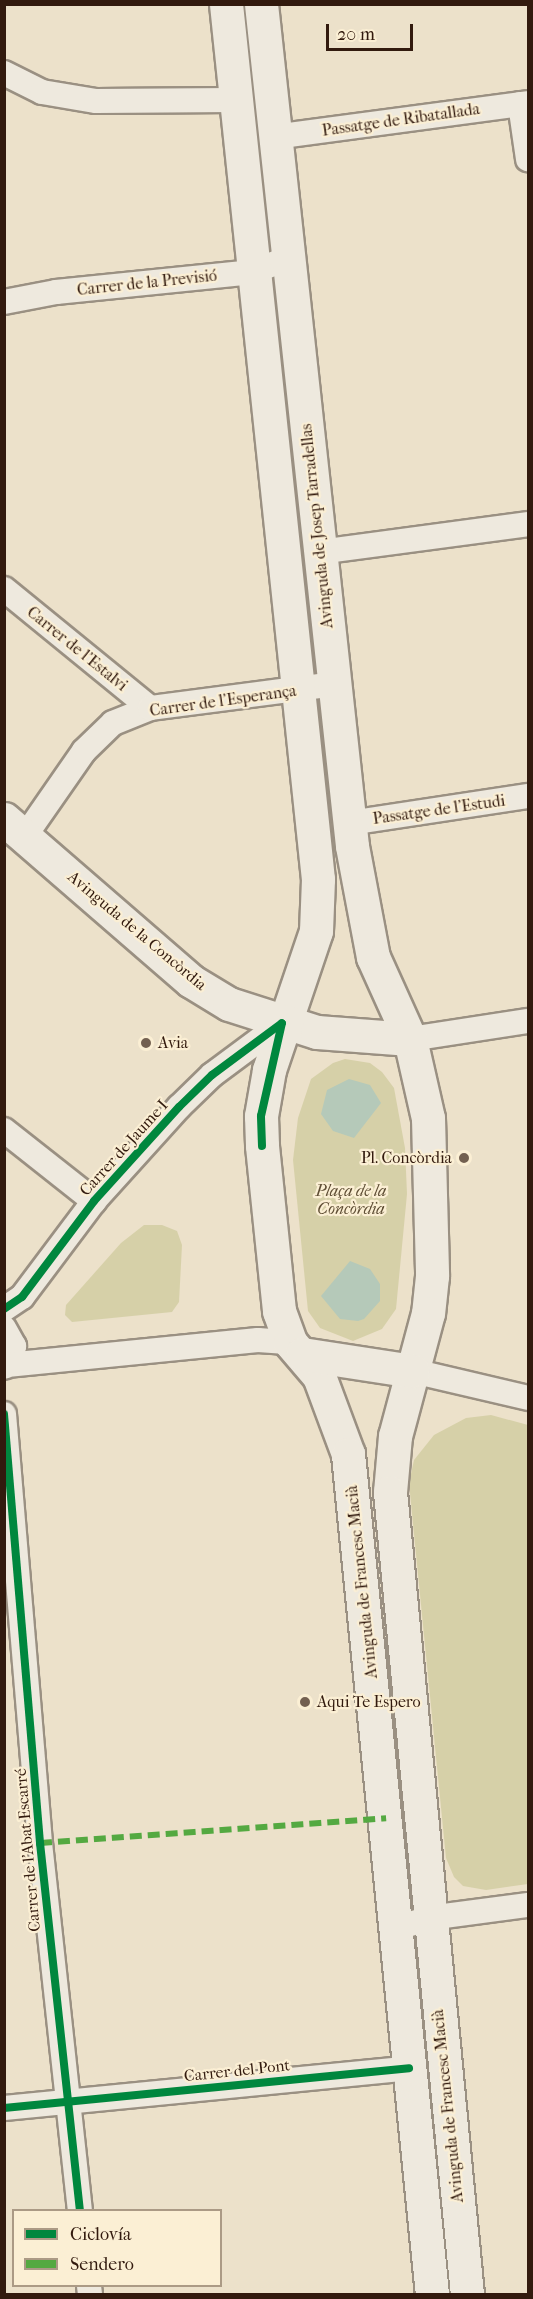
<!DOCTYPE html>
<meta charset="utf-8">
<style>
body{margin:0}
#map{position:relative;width:533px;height:2299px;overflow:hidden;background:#ece1ca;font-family:"IM FELL French Canon",serif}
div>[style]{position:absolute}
.green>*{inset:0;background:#d6d0a8}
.water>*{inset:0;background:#b5c9b9}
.roads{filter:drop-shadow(2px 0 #9a9082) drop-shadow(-2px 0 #9a9082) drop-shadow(0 2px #9a9082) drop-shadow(0 -2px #9a9082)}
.street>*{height:24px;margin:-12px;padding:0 12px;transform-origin:12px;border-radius:12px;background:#eee9de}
.secondary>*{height:33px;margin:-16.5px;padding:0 16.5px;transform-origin:16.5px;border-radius:16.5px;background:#eee9de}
.quiet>*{height:6px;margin-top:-3px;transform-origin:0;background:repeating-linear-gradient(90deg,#54a941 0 12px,transparent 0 18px)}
.cycleway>*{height:8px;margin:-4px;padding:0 4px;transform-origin:4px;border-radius:4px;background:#00873e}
.dots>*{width:16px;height:16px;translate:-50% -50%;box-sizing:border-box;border:3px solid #fbefd4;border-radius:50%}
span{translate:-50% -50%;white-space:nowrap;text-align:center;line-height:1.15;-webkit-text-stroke:4.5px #fbefd4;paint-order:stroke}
.street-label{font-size:16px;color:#321a0e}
.poi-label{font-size:16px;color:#321a0e}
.left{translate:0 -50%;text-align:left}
.right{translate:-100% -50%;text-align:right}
.park-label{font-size:16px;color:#5e4d34;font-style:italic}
.frame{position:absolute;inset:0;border:6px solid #321a0e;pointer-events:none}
.legend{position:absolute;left:12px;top:2209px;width:210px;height:78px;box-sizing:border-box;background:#fbefd4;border:2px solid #ab9a85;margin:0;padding:8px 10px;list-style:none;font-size:18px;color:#321a0e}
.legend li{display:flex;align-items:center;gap:12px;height:30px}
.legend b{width:30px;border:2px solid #ab9a85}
.scale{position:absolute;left:326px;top:24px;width:87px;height:27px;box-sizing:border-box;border:3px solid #321a0e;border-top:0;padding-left:8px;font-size:18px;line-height:21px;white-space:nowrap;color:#321a0e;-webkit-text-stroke:4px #fbefd4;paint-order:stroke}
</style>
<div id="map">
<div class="green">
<i style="clip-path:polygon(345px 1059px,370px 1063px,382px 1072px,394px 1088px,405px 1148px,407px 1194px,396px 1309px,382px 1329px,353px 1341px,320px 1328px,308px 1311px,293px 1160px,298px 1118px,311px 1079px,333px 1063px)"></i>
<i style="clip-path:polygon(144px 1225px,162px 1225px,177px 1231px,182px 1245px,179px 1302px,172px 1312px,72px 1322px,65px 1315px,66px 1305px,121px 1243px)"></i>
<i style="clip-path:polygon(491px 1415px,528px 1425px,528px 1884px,486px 1890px,463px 1886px,454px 1877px,446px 1858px,409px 1483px,414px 1460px,434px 1435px,466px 1418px)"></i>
</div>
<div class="water">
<i style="clip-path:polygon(349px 1079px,370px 1085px,381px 1103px,354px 1138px,333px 1131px,321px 1114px,327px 1090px)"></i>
<i style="clip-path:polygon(350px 1261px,370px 1269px,380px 1284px,380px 1301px,364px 1319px,358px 1321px,340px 1319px,321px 1296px)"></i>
</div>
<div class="roads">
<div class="street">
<i style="left:4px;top:73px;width:42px;rotate:26.6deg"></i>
<i style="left:42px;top:92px;width:55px;rotate:9.5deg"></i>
<i style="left:96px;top:101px;width:137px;rotate:-0.4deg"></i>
<i style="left:520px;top:104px;width:56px;rotate:81.7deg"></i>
<i style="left:274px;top:137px;width:256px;rotate:-7.6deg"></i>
<i style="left:4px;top:302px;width:53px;rotate:-10.9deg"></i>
<i style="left:56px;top:292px;width:198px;rotate:-5.8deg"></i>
<i style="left:253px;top:272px;width:38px;rotate:-22deg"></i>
<i style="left:319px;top:552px;width:211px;rotate:-7.6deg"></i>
<i style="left:4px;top:589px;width:188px;rotate:39.2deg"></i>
<i style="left:349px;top:823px;width:181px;rotate:-8.6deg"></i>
<i style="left:25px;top:836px;width:103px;rotate:-55.2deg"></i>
<i style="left:84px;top:751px;width:40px;rotate:-44deg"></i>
<i style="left:113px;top:723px;width:40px;rotate:-22deg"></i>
<i style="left:150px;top:708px;width:186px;rotate:-7.4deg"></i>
<i style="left:410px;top:1039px;width:119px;rotate:-8.7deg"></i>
<i style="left:4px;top:1130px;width:115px;rotate:38.3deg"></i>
<i style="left:4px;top:1309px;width:22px;rotate:-34deg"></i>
<i style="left:22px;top:1297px;width:120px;rotate:-53.1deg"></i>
<i style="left:94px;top:1201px;width:127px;rotate:-47.9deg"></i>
<i style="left:179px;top:1107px;width:46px;rotate:-44.1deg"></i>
<i style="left:212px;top:1075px;width:87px;rotate:-36.6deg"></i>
<i style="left:4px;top:1328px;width:21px;rotate:61deg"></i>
<i style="left:14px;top:1346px;width:23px;rotate:115deg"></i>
<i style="left:7px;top:1365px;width:252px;rotate:-5.7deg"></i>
<i style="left:258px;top:1340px;width:32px;rotate:4deg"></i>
<i style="left:413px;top:1371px;width:118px;rotate:13.2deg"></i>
<i style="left:4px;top:1414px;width:431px;rotate:85.2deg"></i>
<i style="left:40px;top:1843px;width:369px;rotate:83.8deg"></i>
<i style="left:395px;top:1929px;width:36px;rotate:-18deg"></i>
<i style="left:429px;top:1918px;width:100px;rotate:-7.5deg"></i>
<i style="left:4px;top:2108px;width:407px;rotate:-5.6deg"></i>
<i style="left:89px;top:2286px;width:8px;rotate:83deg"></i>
</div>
<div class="secondary">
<i style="left:226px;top:4px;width:880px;rotate:84deg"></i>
<i style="left:318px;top:879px;width:52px;rotate:92.2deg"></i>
<i style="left:316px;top:931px;width:147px;rotate:108.7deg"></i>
<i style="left:269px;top:1070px;width:47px;rotate:99.9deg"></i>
<i style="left:261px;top:1116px;width:30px;rotate:88deg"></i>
<i style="left:262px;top:1146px;width:166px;rotate:84.1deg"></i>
<i style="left:279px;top:1311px;width:33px;rotate:70deg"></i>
<i style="left:290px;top:1342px;width:45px;rotate:49.5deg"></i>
<i style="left:319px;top:1376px;width:83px;rotate:69.6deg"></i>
<i style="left:348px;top:1454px;width:844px;rotate:84.29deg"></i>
<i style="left:261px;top:4px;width:847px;rotate:83.83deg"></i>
<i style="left:352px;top:846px;width:113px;rotate:79.3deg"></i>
<i style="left:373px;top:957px;width:90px;rotate:65.7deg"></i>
<i style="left:410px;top:1039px;width:81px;rotate:77.2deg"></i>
<i style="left:428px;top:1118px;width:158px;rotate:88.5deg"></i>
<i style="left:432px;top:1276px;width:37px;rotate:96deg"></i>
<i style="left:428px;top:1313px;width:127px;rotate:105deg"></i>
<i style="left:395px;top:1436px;width:56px;rotate:95.1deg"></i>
<i style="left:390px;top:1492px;width:806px;rotate:84.52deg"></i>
<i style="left:4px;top:819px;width:247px;rotate:40.9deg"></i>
<i style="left:191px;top:981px;width:44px;rotate:31.2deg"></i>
<i style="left:229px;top:1004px;width:92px;rotate:17.7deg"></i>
<i style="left:317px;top:1032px;width:93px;rotate:4.3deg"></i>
<i style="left:302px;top:1354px;width:112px;rotate:8.7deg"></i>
</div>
</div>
<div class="quiet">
<i style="left:40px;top:1843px;width:347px;rotate:-4.1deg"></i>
</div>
<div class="cycleway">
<i style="left:262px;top:1146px;width:30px;rotate:-92deg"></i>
<i style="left:261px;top:1116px;width:95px;rotate:-77.3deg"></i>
<i style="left:4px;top:1309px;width:22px;rotate:-34deg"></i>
<i style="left:22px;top:1297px;width:120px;rotate:-53.1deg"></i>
<i style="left:94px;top:1201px;width:127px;rotate:-47.9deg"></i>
<i style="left:179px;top:1107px;width:46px;rotate:-44.1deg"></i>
<i style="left:212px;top:1075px;width:87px;rotate:-36.6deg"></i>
<i style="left:4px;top:1414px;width:431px;rotate:85.2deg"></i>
<i style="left:40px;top:1843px;width:369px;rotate:83.8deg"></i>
<i style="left:4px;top:2108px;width:407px;rotate:-5.6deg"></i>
</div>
<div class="dots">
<i style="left:146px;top:1043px;background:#736050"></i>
<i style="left:464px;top:1158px;background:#736050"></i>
<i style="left:305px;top:1702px;background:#736050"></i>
</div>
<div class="street-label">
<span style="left:401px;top:120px;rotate:-8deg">Passatge de Ribatallada</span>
<span style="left:147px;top:283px;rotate:-6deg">Carrer de la Previsió</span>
<span style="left:317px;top:526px;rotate:-96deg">Avinguda de Josep Tarradellas</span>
<span style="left:77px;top:649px;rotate:39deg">Carrer de l'Estalvi</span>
<span style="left:223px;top:701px;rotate:-8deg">Carrer de l'Esperança</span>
<span style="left:439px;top:810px;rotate:-8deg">Passatge de l'Estudi</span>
<span style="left:137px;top:931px;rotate:40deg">Avinguda de la Concòrdia</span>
<span style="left:124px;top:1148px;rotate:-48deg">Carrer de Jaume I</span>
<span style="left:362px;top:1582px;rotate:-96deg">Avinguda de Francesc Macià</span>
<span style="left:28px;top:1850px;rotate:-95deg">Carrer de l'Abat Escarré</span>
<span style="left:237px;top:2071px;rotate:-6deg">Carrer del Pont</span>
<span style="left:448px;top:2106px;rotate:-96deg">Avinguda de Francesc Macià</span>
</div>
<div class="poi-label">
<span class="left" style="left:158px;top:1043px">Avia</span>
<span class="right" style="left:452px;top:1158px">Pl. Concòrdia</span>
<span class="left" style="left:317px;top:1702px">Aqui Te Espero</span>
</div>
<div class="park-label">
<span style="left:351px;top:1200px">Plaça de la<br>Concòrdia</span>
</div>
<div class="frame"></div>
<ul class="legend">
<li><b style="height:8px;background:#00873e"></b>Ciclovía</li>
<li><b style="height:8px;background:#54a941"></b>Sendero</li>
</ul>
<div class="scale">20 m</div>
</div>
